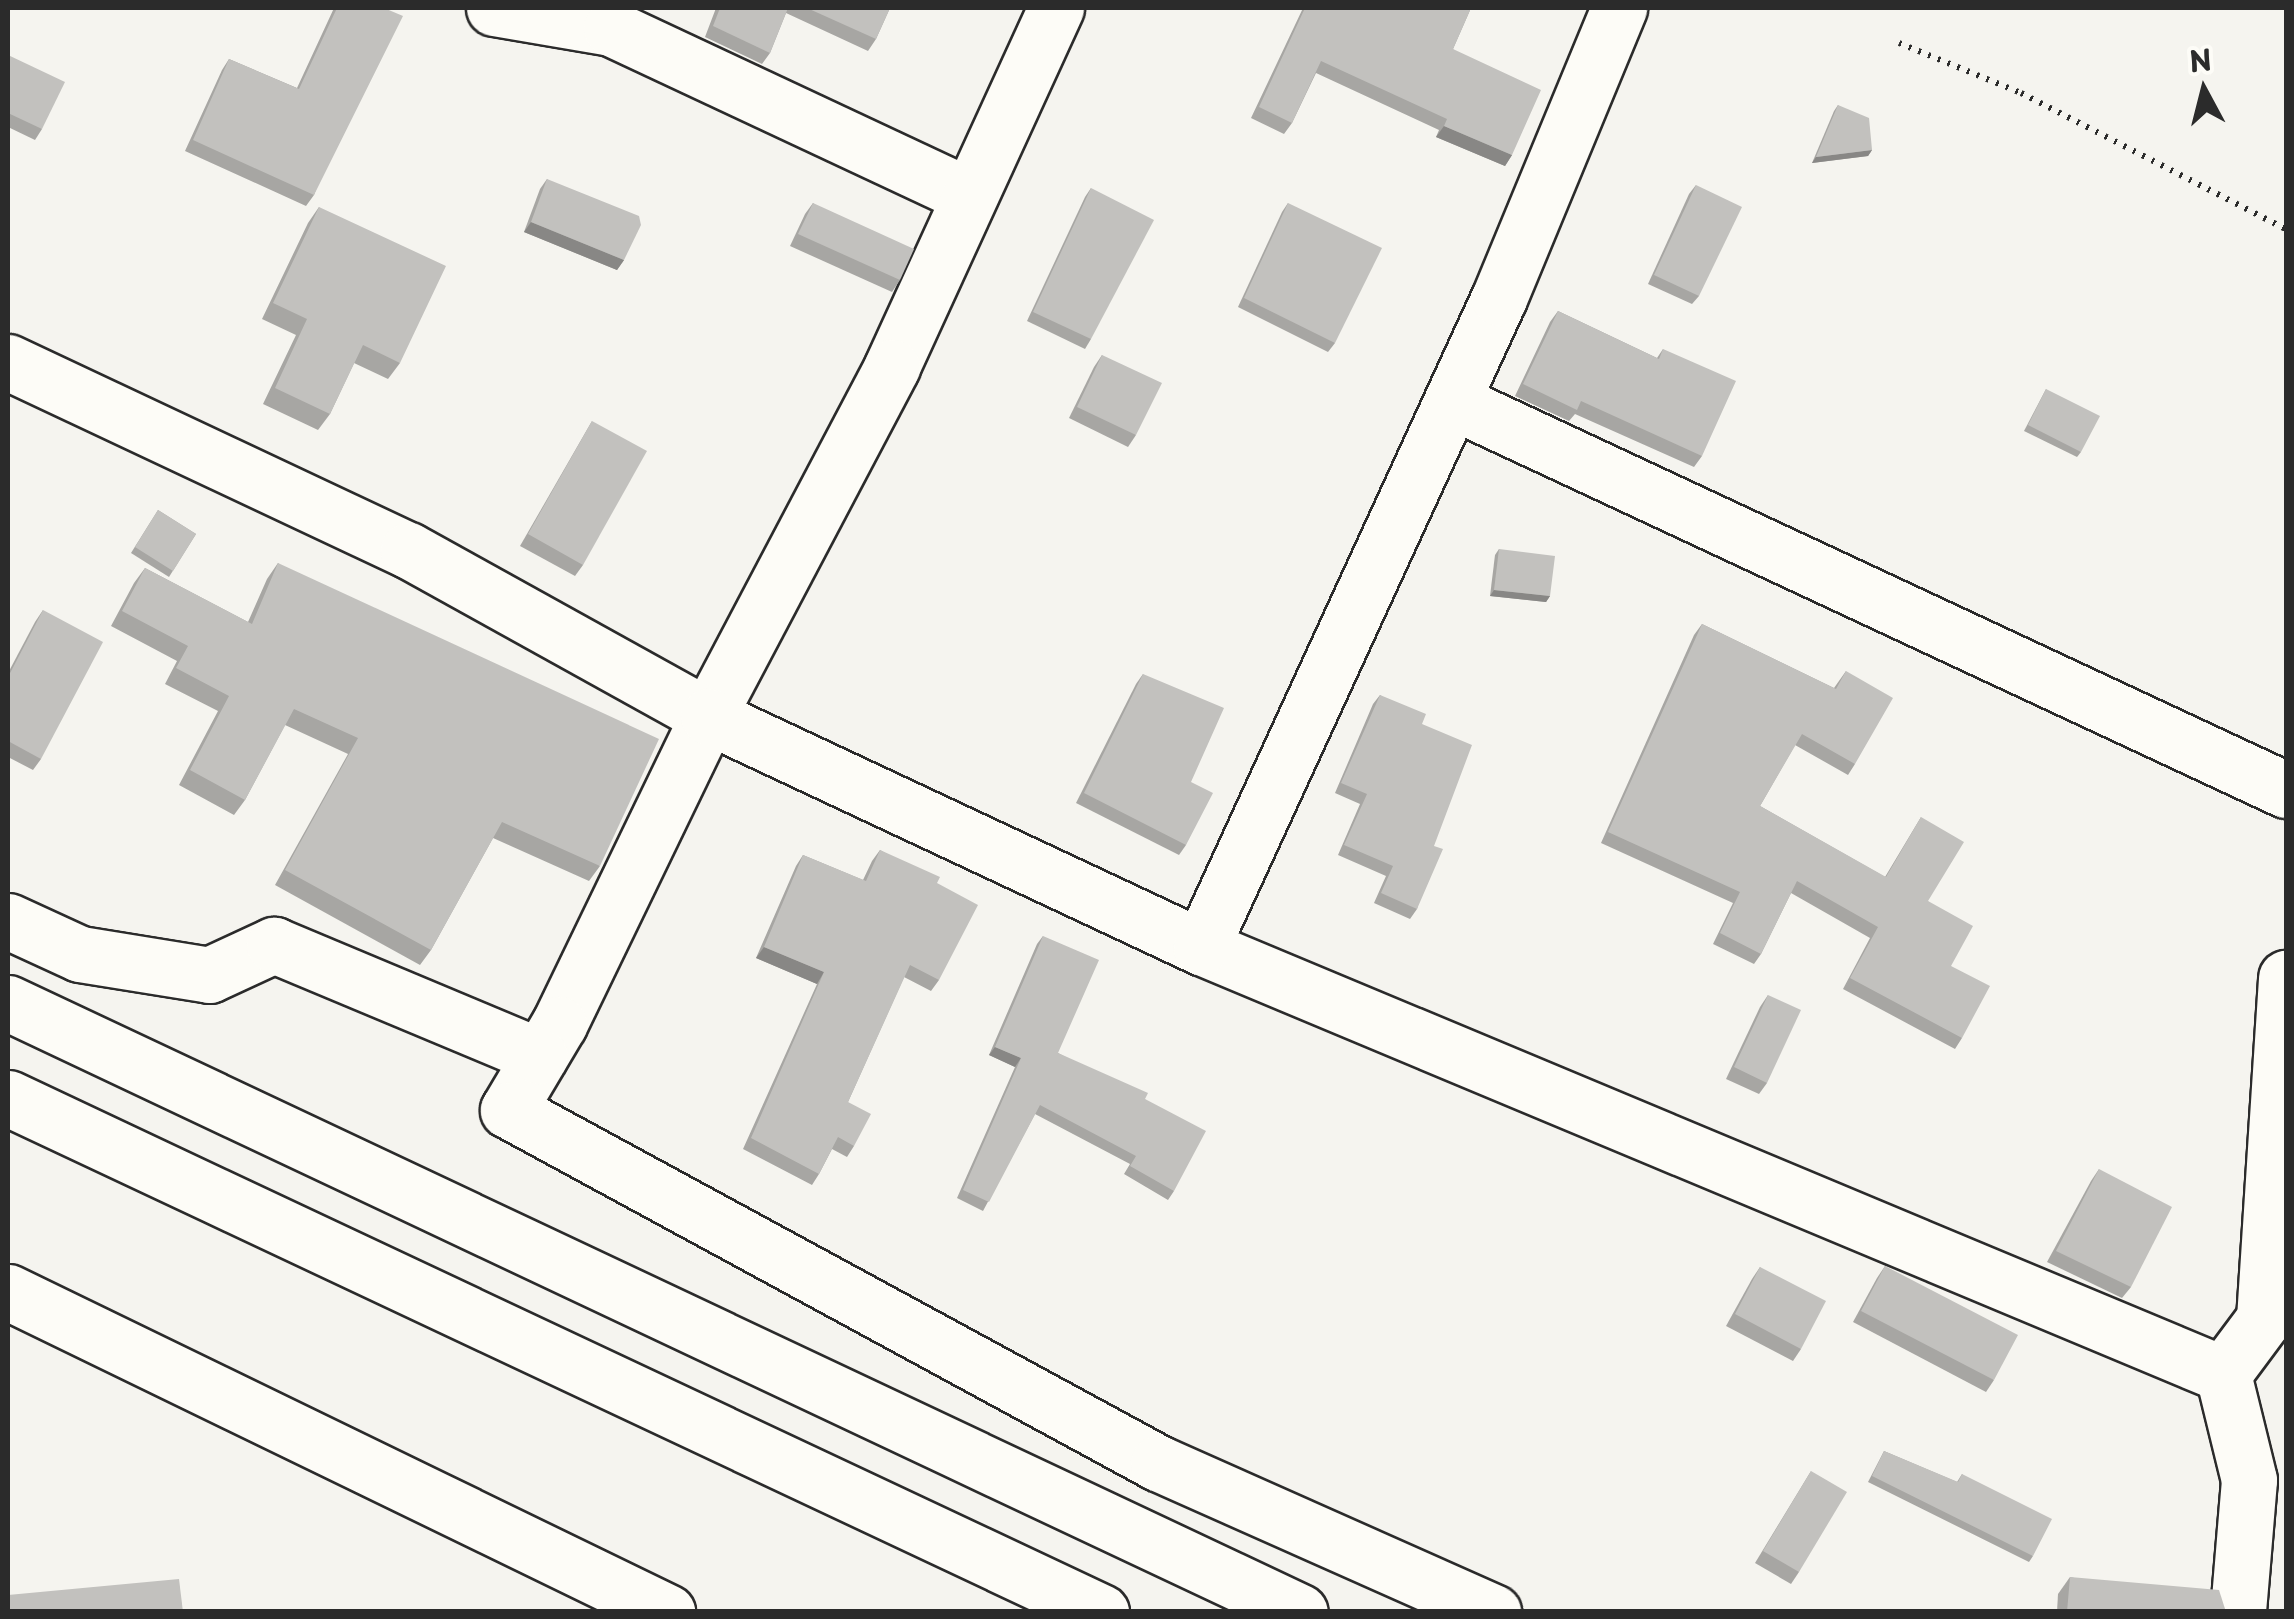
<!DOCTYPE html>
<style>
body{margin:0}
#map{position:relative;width:2294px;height:1619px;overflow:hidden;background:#f5f4ef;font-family:"Playpen Sans",sans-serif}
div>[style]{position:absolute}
.path>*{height:6px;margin-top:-3px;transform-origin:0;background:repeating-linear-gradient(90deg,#2b2b2b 0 2.5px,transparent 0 10.5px)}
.roads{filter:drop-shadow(2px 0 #2b2b2b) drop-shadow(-2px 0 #2b2b2b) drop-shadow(0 2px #2b2b2b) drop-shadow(0 -2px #2b2b2b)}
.street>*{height:55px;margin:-27.5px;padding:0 27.5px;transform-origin:27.5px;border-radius:27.5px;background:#fdfcf7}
.primary>*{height:55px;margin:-27.5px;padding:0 27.5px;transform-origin:27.5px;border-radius:27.5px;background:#fdfcf7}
.wall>*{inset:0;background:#a7a6a3}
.shaded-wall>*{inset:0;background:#888785}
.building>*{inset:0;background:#c2c1be}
span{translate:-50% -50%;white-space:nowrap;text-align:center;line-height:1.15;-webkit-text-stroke:8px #fdfcf7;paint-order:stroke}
.frame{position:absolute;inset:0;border:10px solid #2b2b2b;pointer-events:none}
.north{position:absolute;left:2154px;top:40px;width:100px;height:100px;-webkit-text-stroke:8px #fdfcf7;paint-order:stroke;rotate:353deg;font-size:28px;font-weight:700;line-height:40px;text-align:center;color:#2b2b2b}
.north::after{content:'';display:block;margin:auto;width:35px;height:45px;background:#2b2b2b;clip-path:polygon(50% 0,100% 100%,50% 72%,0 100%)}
</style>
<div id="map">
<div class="path">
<i style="left:1899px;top:43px;width:132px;rotate:22.3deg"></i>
<i style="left:2021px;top:93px;width:298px;rotate:27.2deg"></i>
</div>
<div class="roads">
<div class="street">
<i style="left:494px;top:8px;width:119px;rotate:9.7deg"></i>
<i style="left:611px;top:28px;width:392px;rotate:25.1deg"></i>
<i style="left:1056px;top:8px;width:395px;rotate:114.6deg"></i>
<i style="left:892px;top:367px;width:395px;rotate:117.8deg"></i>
<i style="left:708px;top:716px;width:342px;rotate:115.8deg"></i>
<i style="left:559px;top:1024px;width:100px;rotate:120.7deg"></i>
<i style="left:508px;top:1110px;width:740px;rotate:28.51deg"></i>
<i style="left:1158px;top:1463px;width:367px;rotate:24deg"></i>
<i style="left:8px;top:362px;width:442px;rotate:25.2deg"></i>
<i style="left:408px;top:550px;width:343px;rotate:29deg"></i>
<i style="left:708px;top:716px;width:544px;rotate:25.11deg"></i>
<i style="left:1201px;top:947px;width:1108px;rotate:22.68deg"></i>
<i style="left:1452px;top:401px;width:920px;rotate:25.01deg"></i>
<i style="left:8px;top:921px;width:79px;rotate:24.6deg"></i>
<i style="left:80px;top:954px;width:131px;rotate:9.2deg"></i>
<i style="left:209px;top:975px;width:72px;rotate:-24.8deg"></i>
<i style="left:274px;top:945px;width:288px;rotate:22.7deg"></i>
<i style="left:1201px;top:947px;width:714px;rotate:-65.34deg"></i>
<i style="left:1499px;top:298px;width:314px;rotate:-67.5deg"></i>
<i style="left:8px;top:1292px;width:733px;rotate:25.9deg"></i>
<i style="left:2223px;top:1374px;width:69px;rotate:-53.3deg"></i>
<i style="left:2264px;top:1319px;width:342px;rotate:-86.3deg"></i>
<i style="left:2223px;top:1374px;width:109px;rotate:76.2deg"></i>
<i style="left:2249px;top:1480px;width:132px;rotate:94.8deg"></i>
</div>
<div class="primary">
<i style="left:8px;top:1003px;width:1428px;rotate:25.24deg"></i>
<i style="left:8px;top:1098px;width:1208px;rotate:25.19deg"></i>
</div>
</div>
<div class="wall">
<i style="clip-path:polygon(334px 8px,384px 8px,314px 195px,306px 206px,185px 151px,222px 70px,229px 59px,297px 88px)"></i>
<i style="clip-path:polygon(716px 8px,890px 8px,876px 39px,868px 51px,786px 13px,770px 53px,762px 64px,705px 37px)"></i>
<i style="clip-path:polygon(1303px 8px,1471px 8px,1453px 49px,1512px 155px,1505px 166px,1436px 137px,1439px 130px,1316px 73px,1292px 123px,1284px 134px,1251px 118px)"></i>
<i style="clip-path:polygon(8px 55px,42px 129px,35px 140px,8px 127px)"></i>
<i style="clip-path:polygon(1838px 105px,1872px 150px,1868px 156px,1812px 163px,1834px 111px)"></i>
<i style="clip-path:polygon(547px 179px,624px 260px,617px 270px,524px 232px,540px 189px)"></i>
<i style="clip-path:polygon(1696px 185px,1699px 296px,1692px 304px,1648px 284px,1689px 194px)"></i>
<i style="clip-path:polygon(1091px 188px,1091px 339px,1085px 349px,1027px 321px,1085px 197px)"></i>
<i style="clip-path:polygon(813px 203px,900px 280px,892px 292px,790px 246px,805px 214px)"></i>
<i style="clip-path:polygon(1288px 203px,1335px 343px,1328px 352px,1238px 307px,1282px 212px)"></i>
<i style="clip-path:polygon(319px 207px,400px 363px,388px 379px,354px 363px,330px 414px,318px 430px,263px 404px,296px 335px,262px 319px,308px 223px)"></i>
<i style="clip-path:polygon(1558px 311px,1657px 358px,1663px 349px,1702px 456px,1694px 467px,1575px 414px,1569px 421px,1515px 396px,1550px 322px)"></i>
<i style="clip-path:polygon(1102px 355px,1136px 435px,1128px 447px,1069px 418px,1094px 367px)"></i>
<i style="clip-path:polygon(2046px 389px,2081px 452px,2077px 457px,2024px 431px)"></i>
<i style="clip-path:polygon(592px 421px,583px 565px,575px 576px,520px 546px)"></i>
<i style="clip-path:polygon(158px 510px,196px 534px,169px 577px,131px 553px)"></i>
<i style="clip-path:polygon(1499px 549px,1550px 596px,1546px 602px,1490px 596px,1495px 555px)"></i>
<i style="clip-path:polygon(278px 563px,600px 866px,589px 881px,493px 838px,431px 950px,420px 965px,275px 885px,348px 754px,285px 725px,245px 800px,234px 815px,179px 785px,218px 711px,165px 684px,177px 661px,111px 626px,134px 583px,145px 568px,248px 622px,267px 579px)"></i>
<i style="clip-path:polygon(43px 610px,41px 759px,33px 770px,8px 757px,8px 673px,35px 622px)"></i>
<i style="clip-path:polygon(1702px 624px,1834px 688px,1846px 671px,1855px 764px,1848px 775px,1795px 745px,1760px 806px,1885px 877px,1921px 817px,1928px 901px,1951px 966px,1962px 1038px,1955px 1049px,1843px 989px,1870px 938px,1791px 893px,1761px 954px,1754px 964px,1713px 944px,1733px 903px,1601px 843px,1694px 635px)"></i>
<i style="clip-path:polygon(1143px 674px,1191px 782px,1186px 845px,1179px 855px,1076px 803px,1136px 684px)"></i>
<i style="clip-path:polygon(1380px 695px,1422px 724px,1434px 846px,1417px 909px,1410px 919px,1374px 903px,1386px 876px,1338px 855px,1360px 804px,1335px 793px,1373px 704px)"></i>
<i style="clip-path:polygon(880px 850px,937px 883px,939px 980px,931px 991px,904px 977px,848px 1102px,854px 1146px,847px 1157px,832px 1149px,819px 1174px,812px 1185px,743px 1149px,817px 984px,756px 958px,796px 866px,803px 855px,863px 880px,872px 861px)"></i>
<i style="clip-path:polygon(1043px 936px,1058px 1053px,1145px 1099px,1174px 1191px,1168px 1200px,1124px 1174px,1130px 1164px,1035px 1114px,983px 1211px,957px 1198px,1015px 1067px,989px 1055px,1037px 944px)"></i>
<i style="clip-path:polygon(1768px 995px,1767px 1083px,1759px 1094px,1726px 1079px,1760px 1007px)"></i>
<i style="clip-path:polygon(2099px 1169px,2131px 1287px,2122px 1298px,2047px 1262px,2091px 1181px)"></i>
<i style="clip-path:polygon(1885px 1266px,1994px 1380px,1986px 1392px,1853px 1322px,1877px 1278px)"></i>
<i style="clip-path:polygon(1760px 1267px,1801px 1349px,1793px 1361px,1726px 1326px,1752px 1279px)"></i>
<i style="clip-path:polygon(1884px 1451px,1957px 1482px,1962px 1474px,2033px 1556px,2029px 1562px,1868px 1482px)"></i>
<i style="clip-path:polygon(1811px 1471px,1799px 1572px,1791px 1584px,1755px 1563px)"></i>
<i style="clip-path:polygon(2070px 1577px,2226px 1612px,2057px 1612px,2058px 1594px)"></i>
</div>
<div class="shaded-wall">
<i style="clip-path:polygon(1444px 126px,1512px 155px,1505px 166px,1436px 137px)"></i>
<i style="clip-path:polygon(1872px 150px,1868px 156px,1812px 163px,1816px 157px)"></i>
<i style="clip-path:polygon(531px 222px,624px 260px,617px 270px,524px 232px)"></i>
<i style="clip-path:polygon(1494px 590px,1550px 596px,1546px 602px,1490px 596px)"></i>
<i style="clip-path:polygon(764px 947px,824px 972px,817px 984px,756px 958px)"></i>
<i style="clip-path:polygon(995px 1047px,1021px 1058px,1015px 1067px,989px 1055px)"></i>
</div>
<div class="building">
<i style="clip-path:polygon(337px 8px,384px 8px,403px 16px,314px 195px,193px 140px,229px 59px,299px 89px)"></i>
<i style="clip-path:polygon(720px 8px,788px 8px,770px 53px,713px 26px)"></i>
<i style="clip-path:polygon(807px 8px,890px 8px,876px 39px)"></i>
<i style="clip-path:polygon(1305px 8px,1471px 8px,1453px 49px,1541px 90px,1512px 155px,1444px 126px,1447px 119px,1321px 61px,1292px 123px,1259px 107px)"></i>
<i style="clip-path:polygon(8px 55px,65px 82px,42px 129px,8px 113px)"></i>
<i style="clip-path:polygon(1838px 105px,1869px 118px,1872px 150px,1816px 157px)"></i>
<i style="clip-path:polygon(547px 179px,639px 216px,641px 225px,624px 260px,531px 222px)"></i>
<i style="clip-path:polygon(1696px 185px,1742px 207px,1699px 296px,1654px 275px)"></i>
<i style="clip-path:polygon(1091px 188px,1154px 220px,1091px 339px,1033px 312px)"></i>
<i style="clip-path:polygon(813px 203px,914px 249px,900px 280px,798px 234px)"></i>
<i style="clip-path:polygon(1288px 203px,1382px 248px,1335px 343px,1244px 298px)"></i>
<i style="clip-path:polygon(319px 207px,446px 266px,400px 363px,363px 345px,330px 414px,275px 388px,307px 319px,273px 303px)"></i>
<i style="clip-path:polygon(1558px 311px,1659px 359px,1663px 349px,1736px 381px,1702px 456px,1581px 401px,1577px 410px,1523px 384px)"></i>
<i style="clip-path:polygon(1102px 355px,1162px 383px,1136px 435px,1077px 407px)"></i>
<i style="clip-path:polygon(2046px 389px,2100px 416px,2081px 452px,2028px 425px)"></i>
<i style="clip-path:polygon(592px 421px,647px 451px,583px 565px,528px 534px)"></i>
<i style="clip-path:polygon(158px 510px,196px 534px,173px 571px,135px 547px)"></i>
<i style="clip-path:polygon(1499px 549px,1555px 556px,1550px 596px,1494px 590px)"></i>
<i style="clip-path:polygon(278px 563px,659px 739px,600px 866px,502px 822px,431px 950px,285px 870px,358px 738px,294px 709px,245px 800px,190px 770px,229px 696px,176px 668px,188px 646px,122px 611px,145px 568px,252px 624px)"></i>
<i style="clip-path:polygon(43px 610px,103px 642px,41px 759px,8px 741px,8px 677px)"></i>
<i style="clip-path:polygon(1702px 624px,1836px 689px,1846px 671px,1893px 698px,1855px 764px,1802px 734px,1760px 806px,1886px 877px,1921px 817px,1964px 842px,1928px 901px,1973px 926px,1951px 966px,1990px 986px,1962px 1038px,1850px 978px,1878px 927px,1797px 881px,1761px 954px,1720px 933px,1740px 892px,1608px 832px)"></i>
<i style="clip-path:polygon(1143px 674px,1224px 708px,1191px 782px,1213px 793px,1186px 845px,1084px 793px)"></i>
<i style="clip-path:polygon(1380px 695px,1426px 714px,1422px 724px,1472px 745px,1434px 846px,1443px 849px,1417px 909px,1381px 893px,1393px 866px,1344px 845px,1367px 794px,1341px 783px)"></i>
<i style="clip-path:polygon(880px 850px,940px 877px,937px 883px,978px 905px,939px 980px,910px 965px,848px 1102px,871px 1114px,854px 1146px,838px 1137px,819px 1174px,751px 1138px,824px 972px,764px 947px,803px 855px,866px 881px)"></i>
<i style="clip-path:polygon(1043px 936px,1099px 960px,1058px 1053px,1148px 1093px,1145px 1099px,1206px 1131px,1174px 1191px,1130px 1166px,1136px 1156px,1040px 1105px,989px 1202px,963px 1190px,1021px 1058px,995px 1047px)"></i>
<i style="clip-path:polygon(1768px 995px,1801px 1010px,1767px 1083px,1734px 1067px)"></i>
<i style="clip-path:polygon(2099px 1169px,2172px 1207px,2131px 1287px,2056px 1251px)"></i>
<i style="clip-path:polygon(1885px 1266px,2018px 1335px,1994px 1380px,1861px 1311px)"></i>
<i style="clip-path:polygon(1760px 1267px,1826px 1301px,1801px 1349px,1735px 1314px)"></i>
<i style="clip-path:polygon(1884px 1451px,1958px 1482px,1962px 1474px,2052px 1519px,2033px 1556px,1872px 1476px)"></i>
<i style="clip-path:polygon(1811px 1471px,1847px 1492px,1799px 1572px,1763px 1551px)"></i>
<i style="clip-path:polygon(2070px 1577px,2219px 1590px,2226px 1612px,2067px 1612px)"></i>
<i style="clip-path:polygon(179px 1579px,183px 1612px,8px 1612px,8px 1595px)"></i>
</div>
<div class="frame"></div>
<div class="north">N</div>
</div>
